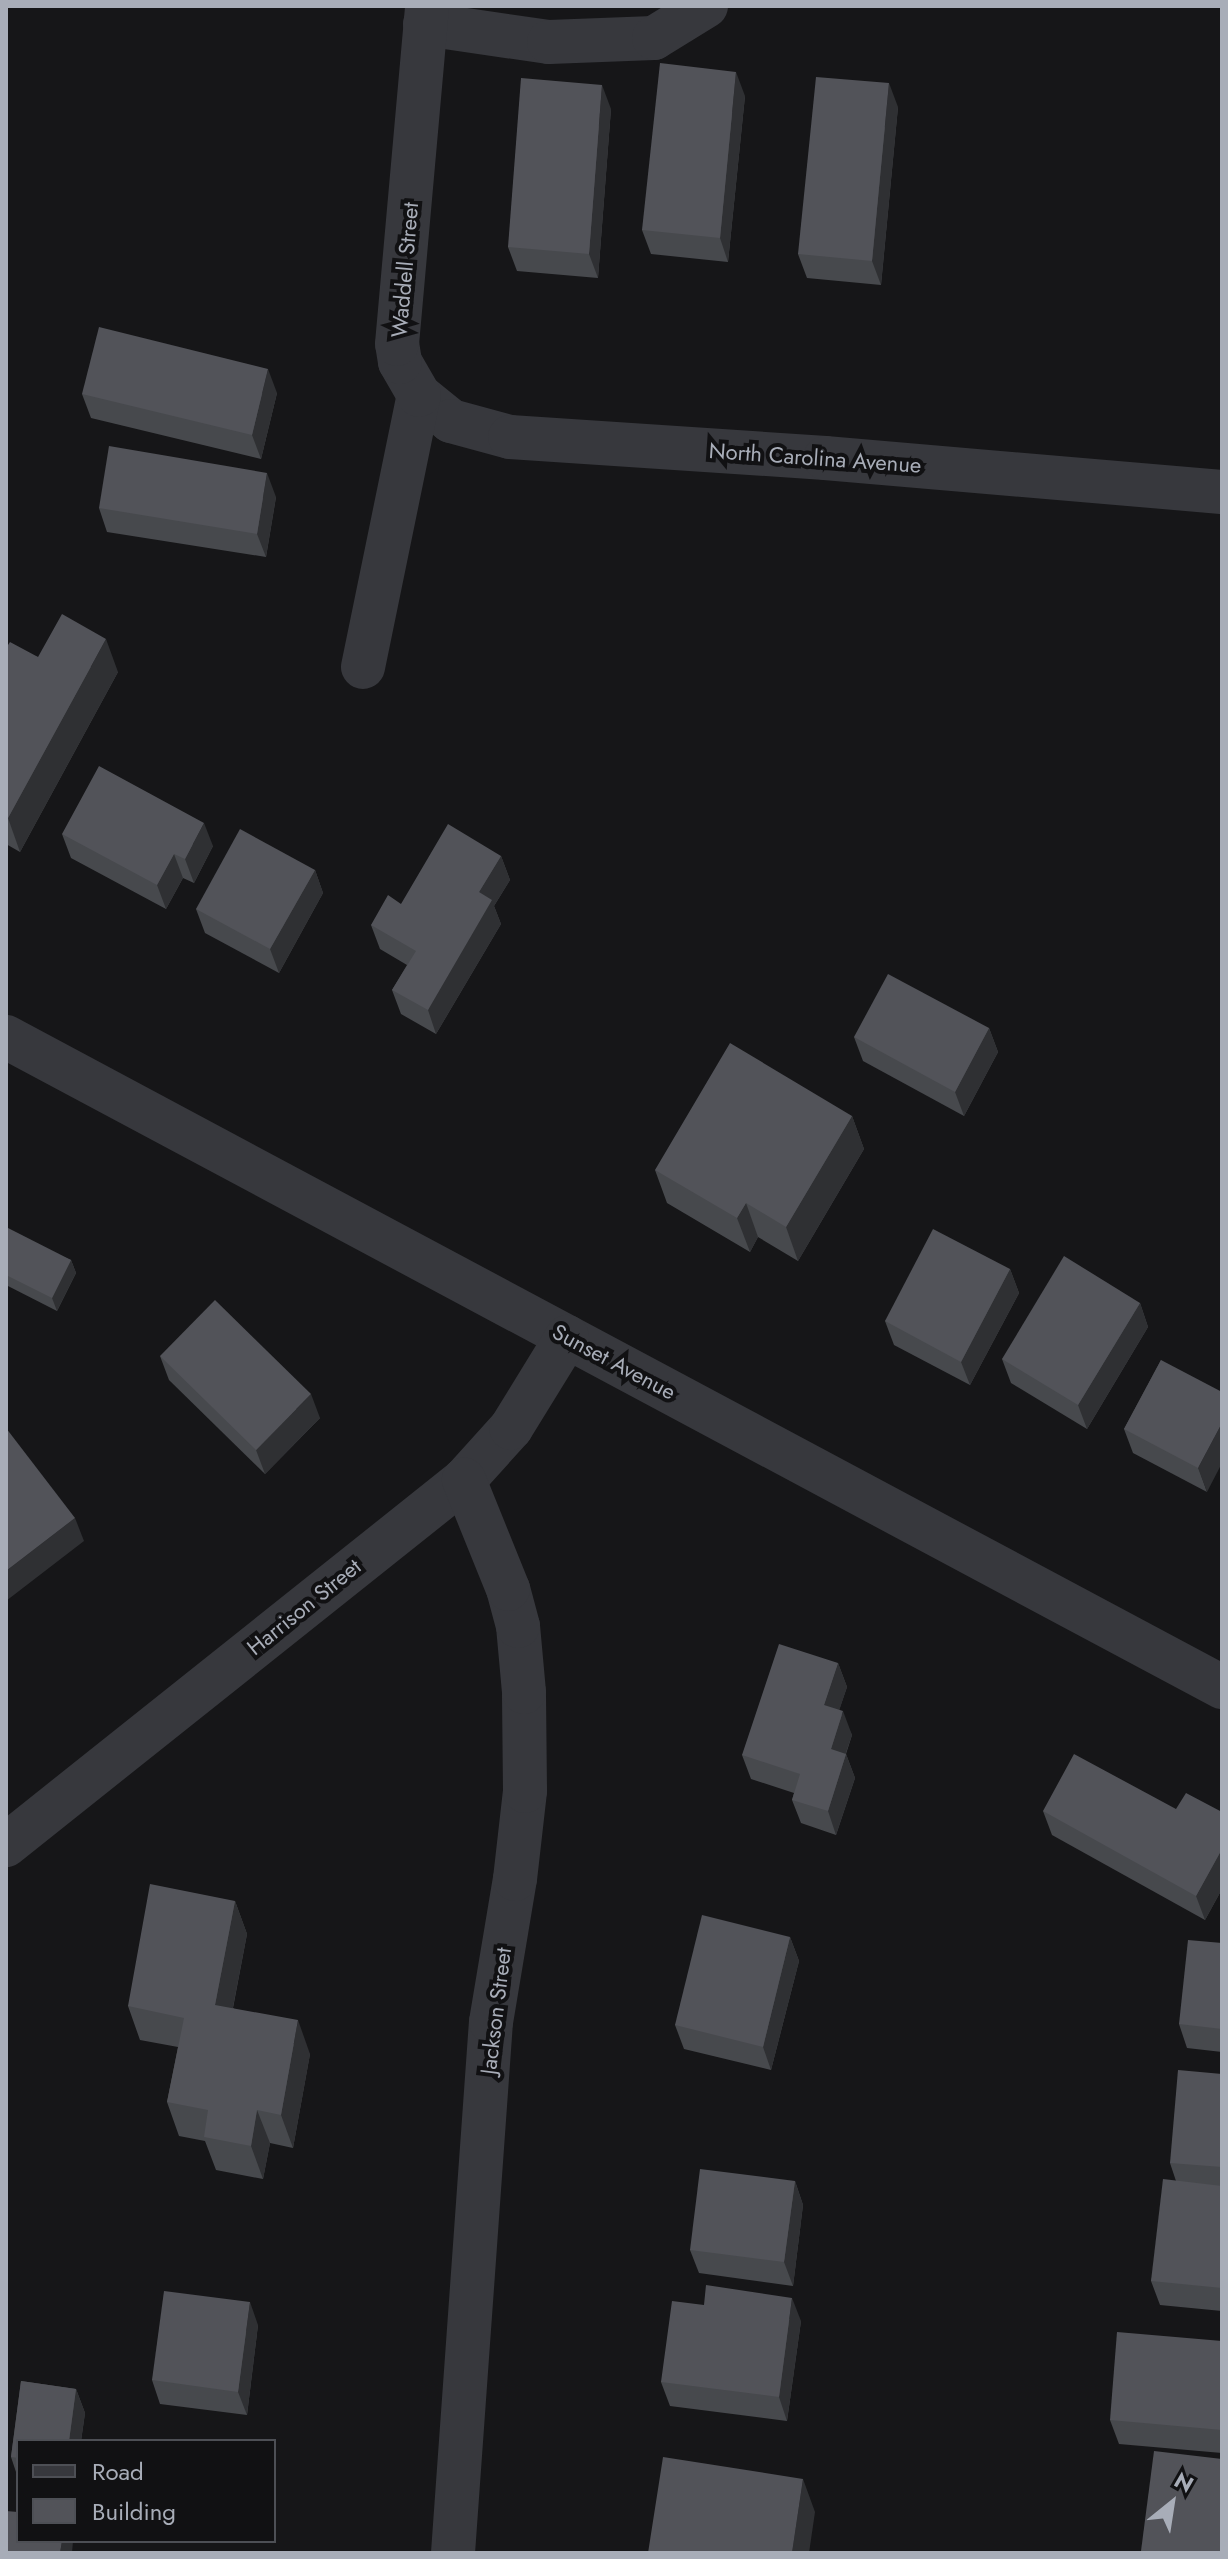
<!DOCTYPE html>
<style>
body{margin:0}
#map{position:relative;width:1228px;height:2559px;overflow:hidden;background:#161618;font-family:Jost,sans-serif}
div>[style]{position:absolute}
.minor>*{height:44px;margin:-22px;padding:0 22px;transform-origin:22px;border-radius:22px;background:#37383d}
.wall>*{inset:0;background:#47494d}
.shaded-wall>*{inset:0;background:#2f3033}
.building>*{inset:0;background:#525359}
span{translate:-50% -50%;white-space:nowrap;text-align:center;line-height:1.15;-webkit-text-stroke:8px #111113;paint-order:stroke}
.street-label{font-size:22px;color:#a8adb8}
.frame{position:absolute;inset:0;border:8px solid #a8adb8;pointer-events:none}
.legend{position:absolute;left:16px;top:2439px;width:260px;height:104px;box-sizing:border-box;background:#111113;border:2px solid #4d4f55;margin:0;padding:10px 14px;list-style:none;font-size:24px;color:#a8adb8}
.legend li{display:flex;align-items:center;gap:16px;height:40px}
.legend b{width:40px;border:2px solid #4d4f55}
.north{position:absolute;left:1132px;top:2463px;width:80px;height:80px;-webkit-text-stroke:6px #111113;paint-order:stroke;rotate:30deg;font-size:22px;font-weight:700;line-height:32px;text-align:center;color:#a8adb8}
.north::after{content:'';display:block;margin:auto;width:28px;height:36px;background:#a8adb8;clip-path:polygon(50% 0,100% 100%,50% 72%,0 100%)}
</style>
<div id="map">
<div class="minor">
<i style="left:425px;top:24px;width:125px;rotate:8.3deg"></i>
<i style="left:549px;top:42px;width:105px;rotate:-2.2deg"></i>
<i style="left:654px;top:38px;width:61px;rotate:-31.6deg"></i>
<i style="left:419px;top:395px;width:41px;rotate:39.1deg"></i>
<i style="left:451px;top:421px;width:61px;rotate:15.2deg"></i>
<i style="left:510px;top:437px;width:316px;rotate:3.8deg"></i>
<i style="left:825px;top:458px;width:398px;rotate:4.9deg"></i>
<i style="left:363px;top:667px;width:278px;rotate:-78.4deg"></i>
<i style="left:419px;top:395px;width:38px;rotate:-120deg"></i>
<i style="left:400px;top:362px;width:18px;rotate:-99deg"></i>
<i style="left:397px;top:344px;width:339px;rotate:-84.9deg"></i>
<i style="left:6px;top:1037px;width:1379px;rotate:28.13deg"></i>
<i style="left:6px;top:1845px;width:586px;rotate:-38.55deg"></i>
<i style="left:464px;top:1480px;width:70px;rotate:-47.9deg"></i>
<i style="left:511px;top:1428px;width:107px;rotate:-58.4deg"></i>
<i style="left:453px;top:2553px;width:532px;rotate:-85.91deg"></i>
<i style="left:491px;top:2022px;width:145px;rotate:-80.5deg"></i>
<i style="left:515px;top:1879px;width:89px;rotate:-83.5deg"></i>
<i style="left:525px;top:1791px;width:99px;rotate:-90.6deg"></i>
<i style="left:524px;top:1692px;width:66px;rotate:-95.2deg"></i>
<i style="left:518px;top:1626px;width:38px;rotate:-105deg"></i>
<i style="left:508px;top:1589px;width:118px;rotate:-112deg"></i>
</div>
<div class="wall">
<i style="clip-path:polygon(745px 96px,728px 262px,651px 254px,642px 230px)"></i>
<i style="clip-path:polygon(898px 107px,881px 285px,807px 278px,798px 254px)"></i>
<i style="clip-path:polygon(611px 109px,598px 278px,517px 271px,508px 247px)"></i>
<i style="clip-path:polygon(277px 393px,261px 459px,91px 418px,82px 394px)"></i>
<i style="clip-path:polygon(276px 497px,266px 557px,107px 532px,99px 508px)"></i>
<i style="clip-path:polygon(6px 648px,38px 657px,118px 672px,20px 852px,6px 844px)"></i>
<i style="clip-path:polygon(62px 834px,213px 846px,194px 883px,183px 878px,166px 909px,71px 858px)"></i>
<i style="clip-path:polygon(501px 856px,510px 880px,494px 906px,501px 924px,436px 1034px,401px 1014px,392px 990px,407px 965px,380px 949px,371px 925px,401px 904px)"></i>
<i style="clip-path:polygon(315px 870px,323px 893px,279px 973px,205px 933px,196px 909px)"></i>
<i style="clip-path:polygon(989px 1028px,998px 1052px,964px 1116px,863px 1061px,854px 1037px)"></i>
<i style="clip-path:polygon(852px 1116px,864px 1149px,798px 1261px,758px 1237px,750px 1252px,667px 1203px,655px 1170px)"></i>
<i style="clip-path:polygon(6px 1233px,71px 1260px,76px 1273px,57px 1311px,6px 1285px)"></i>
<i style="clip-path:polygon(1010px 1269px,1019px 1293px,970px 1385px,894px 1345px,885px 1321px)"></i>
<i style="clip-path:polygon(1140px 1303px,1148px 1327px,1087px 1429px,1011px 1383px,1002px 1359px)"></i>
<i style="clip-path:polygon(160px 1356px,320px 1418px,265px 1474px,169px 1380px)"></i>
<i style="clip-path:polygon(1161px 1360px,1207px 1492px,1133px 1453px,1124px 1429px)"></i>
<i style="clip-path:polygon(838px 1663px,847px 1687px,839px 1710px,852px 1735px,846px 1754px,855px 1778px,836px 1835px,801px 1823px,792px 1800px,794px 1793px,751px 1779px,742px 1755px)"></i>
<i style="clip-path:polygon(1176px 1809px,1222px 1812px,1222px 1889px,1205px 1920px,1052px 1835px,1043px 1811px)"></i>
<i style="clip-path:polygon(235px 1901px,247px 1934px,233px 2008px,310px 2054px,293px 2148px,270px 2143px,263px 2179px,216px 2170px,205px 2141px,179px 2136px,167px 2102px,178px 2047px,140px 2040px,128px 2006px)"></i>
<i style="clip-path:polygon(790px 1937px,799px 1961px,771px 2070px,684px 2049px,675px 2025px)"></i>
<i style="clip-path:polygon(1222px 1943px,1222px 2052px,1187px 2048px,1179px 2024px)"></i>
<i style="clip-path:polygon(1222px 2074px,1222px 2311px,1160px 2305px,1151px 2281px,1176px 2181px,1170px 2163px)"></i>
<i style="clip-path:polygon(795px 2181px,803px 2205px,793px 2286px,699px 2273px,690px 2250px)"></i>
<i style="clip-path:polygon(704px 2305px,801px 2321px,787px 2421px,670px 2406px,661px 2382px)"></i>
<i style="clip-path:polygon(258px 2325px,247px 2415px,160px 2404px,152px 2380px)"></i>
<i style="clip-path:polygon(1222px 2341px,1222px 2453px,1119px 2444px,1110px 2420px)"></i>
<i style="clip-path:polygon(21px 2381px,76px 2389px,85px 2413px,81px 2441px,18px 2441px,18px 2478px,11px 2457px)"></i>
</div>
<div class="shaded-wall">
<i style="clip-path:polygon(736px 72px,745px 96px,728px 262px,720px 238px)"></i>
<i style="clip-path:polygon(889px 83px,898px 107px,881px 285px,872px 261px)"></i>
<i style="clip-path:polygon(602px 85px,611px 109px,598px 278px,589px 254px)"></i>
<i style="clip-path:polygon(268px 369px,277px 393px,261px 459px,252px 435px)"></i>
<i style="clip-path:polygon(267px 473px,276px 497px,266px 557px,257px 534px)"></i>
<i style="clip-path:polygon(106px 639px,118px 672px,20px 852px,8px 818px)"></i>
<i style="clip-path:polygon(204px 823px,213px 846px,194px 883px,185px 859px)"></i>
<i style="clip-path:polygon(174px 854px,183px 878px,166px 909px,157px 885px)"></i>
<i style="clip-path:polygon(501px 856px,510px 880px,494px 906px,501px 924px,436px 1034px,428px 1010px,479px 892px)"></i>
<i style="clip-path:polygon(315px 870px,323px 893px,279px 973px,270px 949px)"></i>
<i style="clip-path:polygon(989px 1028px,998px 1052px,964px 1116px,955px 1092px)"></i>
<i style="clip-path:polygon(852px 1116px,864px 1149px,798px 1261px,786px 1227px)"></i>
<i style="clip-path:polygon(746px 1203px,758px 1237px,750px 1252px,737px 1218px)"></i>
<i style="clip-path:polygon(71px 1260px,76px 1273px,57px 1311px,52px 1298px)"></i>
<i style="clip-path:polygon(1010px 1269px,1019px 1293px,970px 1385px,961px 1362px)"></i>
<i style="clip-path:polygon(1140px 1303px,1148px 1327px,1087px 1429px,1078px 1405px)"></i>
<i style="clip-path:polygon(311px 1394px,320px 1418px,265px 1474px,256px 1450px)"></i>
<i style="clip-path:polygon(1222px 1423px,1222px 1463px,1207px 1492px,1198px 1468px)"></i>
<i style="clip-path:polygon(75px 1518px,84px 1541px,6px 1601px,6px 1571px)"></i>
<i style="clip-path:polygon(838px 1663px,847px 1687px,833px 1729px,824px 1705px)"></i>
<i style="clip-path:polygon(843px 1711px,852px 1735px,839px 1773px,831px 1749px)"></i>
<i style="clip-path:polygon(846px 1754px,855px 1778px,836px 1835px,828px 1811px)"></i>
<i style="clip-path:polygon(1222px 1849px,1222px 1889px,1205px 1920px,1196px 1896px)"></i>
<i style="clip-path:polygon(235px 1901px,247px 1934px,227px 2038px,215px 2005px)"></i>
<i style="clip-path:polygon(790px 1937px,799px 1961px,771px 2070px,763px 2047px)"></i>
<i style="clip-path:polygon(298px 2020px,310px 2054px,293px 2148px,281px 2115px)"></i>
<i style="clip-path:polygon(257px 2110px,270px 2143px,263px 2179px,251px 2146px)"></i>
<i style="clip-path:polygon(795px 2181px,803px 2205px,793px 2286px,784px 2262px)"></i>
<i style="clip-path:polygon(792px 2298px,801px 2321px,787px 2421px,779px 2397px)"></i>
<i style="clip-path:polygon(250px 2302px,258px 2325px,247px 2415px,238px 2392px)"></i>
<i style="clip-path:polygon(76px 2389px,85px 2413px,81px 2441px,69px 2441px)"></i>
<i style="clip-path:polygon(803px 2479px,815px 2512px,809px 2553px,792px 2553px)"></i>
<i style="clip-path:polygon(62px 2541px,73px 2541px,72px 2553px,60px 2553px)"></i>
</div>
<div class="building">
<i style="clip-path:polygon(660px 63px,736px 72px,720px 238px,642px 230px)"></i>
<i style="clip-path:polygon(816px 77px,889px 83px,872px 261px,798px 254px)"></i>
<i style="clip-path:polygon(521px 78px,602px 85px,589px 254px,508px 247px)"></i>
<i style="clip-path:polygon(99px 327px,268px 369px,252px 435px,82px 394px)"></i>
<i style="clip-path:polygon(109px 446px,267px 473px,257px 534px,99px 508px)"></i>
<i style="clip-path:polygon(62px 614px,106px 639px,8px 818px,6px 817px,6px 648px,10px 642px,38px 657px)"></i>
<i style="clip-path:polygon(99px 766px,204px 823px,185px 859px,174px 854px,157px 885px,62px 834px)"></i>
<i style="clip-path:polygon(448px 824px,501px 856px,479px 892px,492px 900px,428px 1010px,392px 990px,416px 951px,371px 925px,388px 895px,401px 904px)"></i>
<i style="clip-path:polygon(240px 829px,315px 870px,270px 949px,196px 909px)"></i>
<i style="clip-path:polygon(888px 974px,989px 1028px,955px 1092px,854px 1037px)"></i>
<i style="clip-path:polygon(730px 1043px,852px 1116px,786px 1227px,746px 1203px,737px 1218px,655px 1170px)"></i>
<i style="clip-path:polygon(8px 1228px,71px 1260px,52px 1298px,6px 1275px,6px 1233px)"></i>
<i style="clip-path:polygon(933px 1229px,1010px 1269px,961px 1362px,885px 1321px)"></i>
<i style="clip-path:polygon(1064px 1256px,1140px 1303px,1078px 1405px,1002px 1359px)"></i>
<i style="clip-path:polygon(215px 1300px,311px 1394px,256px 1450px,160px 1356px)"></i>
<i style="clip-path:polygon(1161px 1360px,1222px 1392px,1222px 1423px,1198px 1468px,1124px 1429px)"></i>
<i style="clip-path:polygon(6px 1428px,75px 1518px,6px 1571px)"></i>
<i style="clip-path:polygon(779px 1644px,838px 1663px,824px 1705px,843px 1711px,831px 1749px,846px 1754px,828px 1811px,792px 1800px,800px 1774px,742px 1755px)"></i>
<i style="clip-path:polygon(1074px 1754px,1176px 1809px,1186px 1793px,1222px 1812px,1222px 1849px,1196px 1896px,1043px 1811px)"></i>
<i style="clip-path:polygon(150px 1884px,235px 1901px,215px 2005px,298px 2020px,281px 2115px,257px 2110px,251px 2146px,204px 2137px,208px 2110px,167px 2102px,184px 2018px,128px 2006px)"></i>
<i style="clip-path:polygon(702px 1915px,790px 1937px,763px 2047px,675px 2025px)"></i>
<i style="clip-path:polygon(1188px 1940px,1222px 1943px,1222px 2029px,1179px 2024px)"></i>
<i style="clip-path:polygon(1178px 2070px,1222px 2074px,1222px 2167px,1170px 2163px)"></i>
<i style="clip-path:polygon(700px 2169px,795px 2181px,784px 2262px,690px 2250px)"></i>
<i style="clip-path:polygon(1163px 2179px,1222px 2186px,1222px 2288px,1151px 2281px)"></i>
<i style="clip-path:polygon(706px 2285px,792px 2298px,779px 2397px,661px 2382px,672px 2301px,704px 2305px)"></i>
<i style="clip-path:polygon(164px 2291px,250px 2302px,238px 2392px,152px 2380px)"></i>
<i style="clip-path:polygon(1117px 2332px,1222px 2341px,1222px 2430px,1110px 2420px)"></i>
<i style="clip-path:polygon(21px 2381px,76px 2389px,69px 2441px,18px 2441px,18px 2458px,11px 2457px)"></i>
<i style="clip-path:polygon(1154px 2451px,1222px 2459px,1222px 2553px,1154px 2553px,1141px 2551px)"></i>
<i style="clip-path:polygon(663px 2457px,803px 2479px,792px 2553px,648px 2553px)"></i>
<i style="clip-path:polygon(6px 2511px,18px 2512px,18px 2541px,62px 2541px,60px 2553px,6px 2553px)"></i>
</div>
<div class="street-label">
<span style="left:405px;top:270px;rotate:-85deg">Waddell Street</span>
<span style="left:815px;top:458px;rotate:4deg">North Carolina Avenue</span>
<span style="left:614px;top:1362px;rotate:28deg">Sunset Avenue</span>
<span style="left:304px;top:1607px;rotate:-39deg">Harrison Street</span>
<span style="left:496px;top:2011px;rotate:-83deg">Jackson Street</span>
</div>
<div class="frame"></div>
<ul class="legend">
<li><b style="height:10px;background:#37383d"></b>Road</li>
<li><b style="height:22px;background:#525359"></b>Building</li>
</ul>
<div class="north">N</div>
</div>
